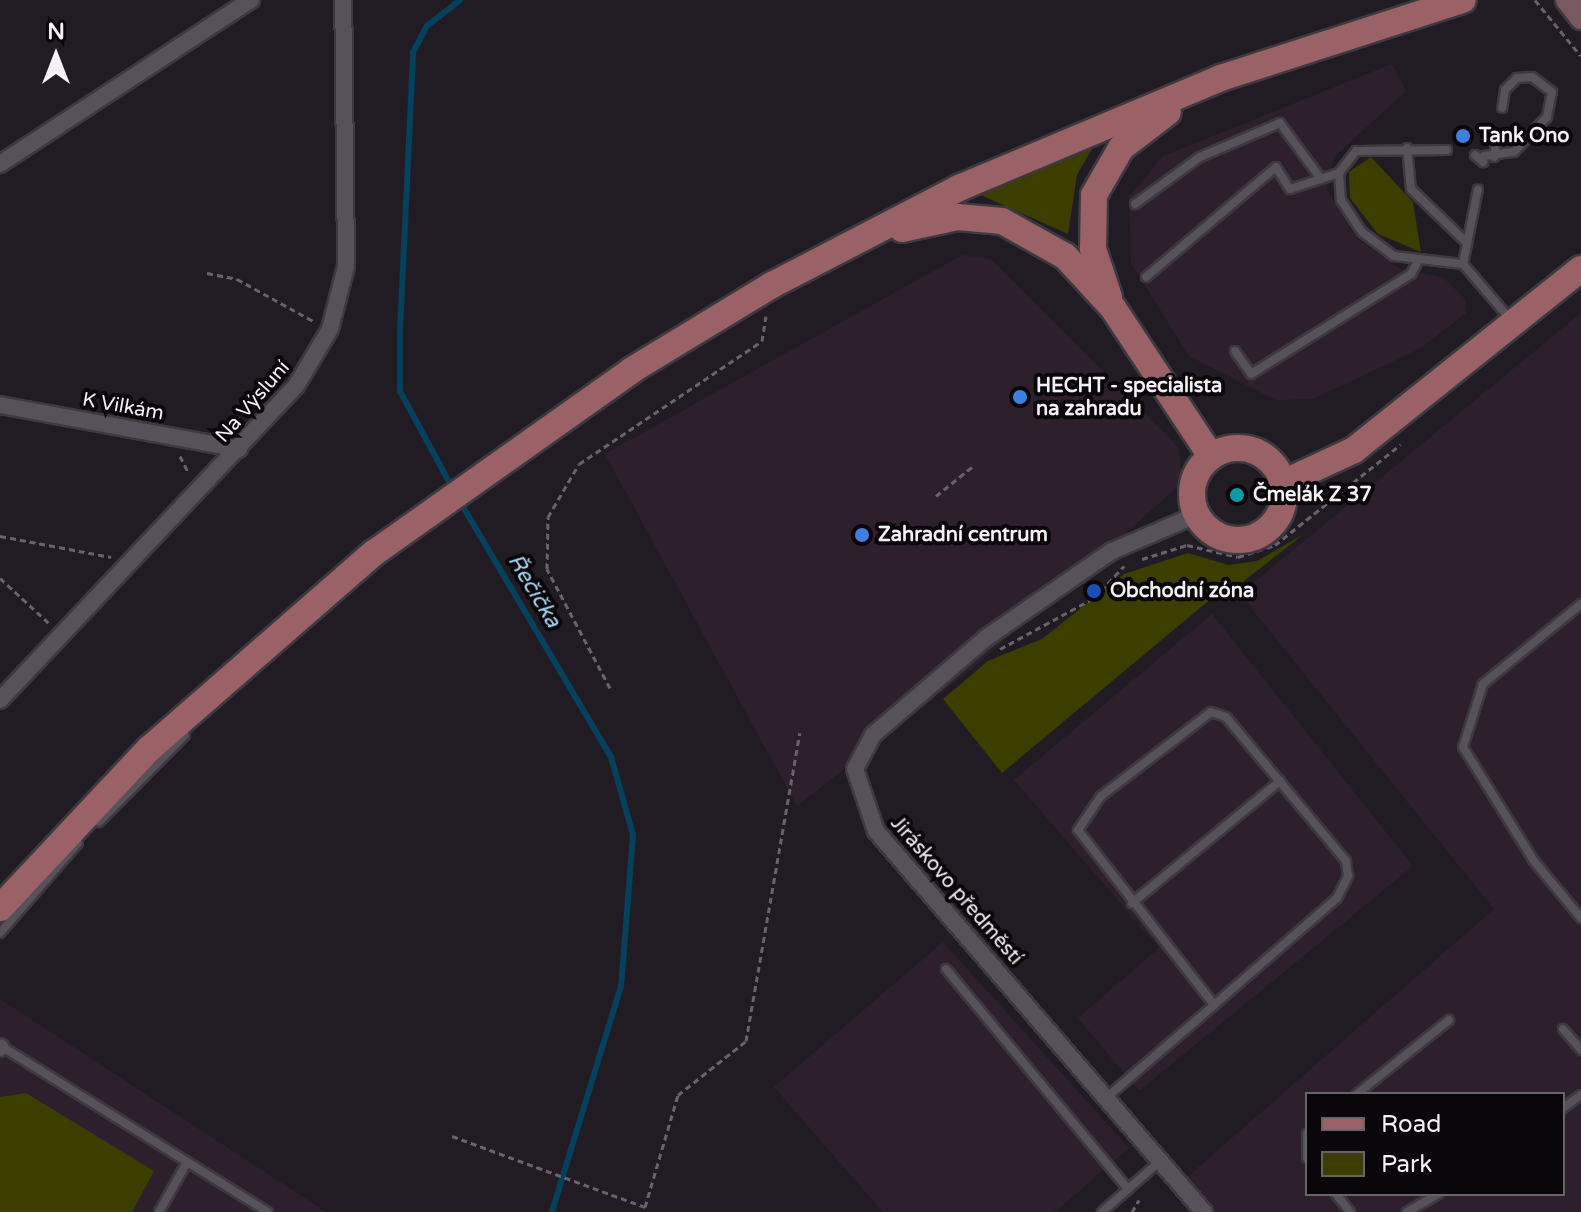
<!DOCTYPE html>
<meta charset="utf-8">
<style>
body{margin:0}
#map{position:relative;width:1581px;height:1212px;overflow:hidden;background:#211c23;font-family:"Varela Round",sans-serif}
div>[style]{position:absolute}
.commercial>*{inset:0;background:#2d202c}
.green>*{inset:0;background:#3c3e00}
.stream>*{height:6px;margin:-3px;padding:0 3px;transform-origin:3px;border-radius:3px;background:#05405d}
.path>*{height:3px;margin-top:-1.5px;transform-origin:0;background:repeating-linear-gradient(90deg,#68636a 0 6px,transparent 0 10px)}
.roads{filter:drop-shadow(2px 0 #3d393f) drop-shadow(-2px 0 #3d393f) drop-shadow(0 2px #3d393f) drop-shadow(0 -2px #3d393f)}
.service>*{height:8px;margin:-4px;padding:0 4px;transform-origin:4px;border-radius:4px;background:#575159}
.minor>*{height:16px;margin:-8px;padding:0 8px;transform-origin:8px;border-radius:8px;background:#575159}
.secondary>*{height:22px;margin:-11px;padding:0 11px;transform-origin:11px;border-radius:11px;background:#785960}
.primary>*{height:26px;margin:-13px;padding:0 13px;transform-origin:13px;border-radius:13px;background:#9a6266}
.primary>.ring{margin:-13px;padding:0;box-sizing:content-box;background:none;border:26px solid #9a6266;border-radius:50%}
.dots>*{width:22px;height:22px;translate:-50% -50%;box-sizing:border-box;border:4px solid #09070a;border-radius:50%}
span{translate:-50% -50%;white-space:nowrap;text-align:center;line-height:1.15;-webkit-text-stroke:8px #09070a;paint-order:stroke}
.poi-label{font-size:20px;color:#f4f0f5;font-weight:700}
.left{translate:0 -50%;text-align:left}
.street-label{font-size:20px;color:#f4f0f5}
.water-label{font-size:22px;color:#abd7f4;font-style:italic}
.legend{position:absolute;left:1305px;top:1092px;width:260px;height:104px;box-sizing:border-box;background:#09070a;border:2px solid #676468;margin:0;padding:10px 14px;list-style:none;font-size:24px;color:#f4f0f5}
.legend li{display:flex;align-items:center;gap:16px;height:40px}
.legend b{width:40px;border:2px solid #676468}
.north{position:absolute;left:16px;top:16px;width:80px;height:80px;-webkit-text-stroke:6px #09070a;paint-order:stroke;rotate:0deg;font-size:22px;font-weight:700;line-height:32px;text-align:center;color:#f4f0f5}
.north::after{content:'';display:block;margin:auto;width:28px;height:36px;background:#f4f0f5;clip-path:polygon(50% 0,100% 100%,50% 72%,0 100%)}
</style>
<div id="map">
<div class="commercial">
<i style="clip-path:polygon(1392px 64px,1406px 91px,1334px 157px,1327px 189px,1357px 239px,1400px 269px,1443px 277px,1465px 299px,1466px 313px,1421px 348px,1313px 399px,1276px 400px,1189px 356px,1131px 263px,1129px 197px,1163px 156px)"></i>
<i style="clip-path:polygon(962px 255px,991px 259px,1178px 447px,1183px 482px,974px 667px,797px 806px,605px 454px)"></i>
<i style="clip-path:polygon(evenodd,1581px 313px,1581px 1212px,1214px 1212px,1186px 1178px,1494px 909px,1240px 594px,1581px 313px,1307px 1094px,1563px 1094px,1563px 1194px,1307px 1194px,1307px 1094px)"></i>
<i style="clip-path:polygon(1212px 614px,1413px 866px,1139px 1091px,1078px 1018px,1159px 948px,1014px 780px)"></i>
<i style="clip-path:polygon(943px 942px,1129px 1148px,1055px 1212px,883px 1212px,774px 1087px)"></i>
<i style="clip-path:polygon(0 999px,326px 1212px,0 1212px)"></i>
</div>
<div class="green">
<i style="clip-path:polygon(1096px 142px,1077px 175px,1068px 234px,976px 193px)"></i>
<i style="clip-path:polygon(1371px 157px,1413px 202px,1421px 252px,1378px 234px,1350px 198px,1349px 172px)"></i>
<i style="clip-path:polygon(1304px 534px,1240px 584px,1230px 583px,1002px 773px,943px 699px,988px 661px,1042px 639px,1124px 574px,1188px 553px,1228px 565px,1257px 561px)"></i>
<i style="clip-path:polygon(26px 1093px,154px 1171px,132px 1212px,0 1212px,0 1097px)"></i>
</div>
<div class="stream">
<i style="left:454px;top:491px;width:114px;rotate:-118.4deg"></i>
<i style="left:400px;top:391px;width:60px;rotate:-90deg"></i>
<i style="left:400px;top:331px;width:279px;rotate:-87.3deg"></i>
<i style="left:413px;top:52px;width:30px;rotate:-62deg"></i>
<i style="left:427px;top:26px;width:42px;rotate:-38.2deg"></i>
<i style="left:459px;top:500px;width:299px;rotate:59.4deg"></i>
<i style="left:611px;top:757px;width:81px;rotate:74.2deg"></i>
<i style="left:633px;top:835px;width:151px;rotate:94.5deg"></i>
<i style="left:621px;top:986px;width:236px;rotate:107deg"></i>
</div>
<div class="path">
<i style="left:1535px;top:0;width:72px;rotate:50.6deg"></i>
<i style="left:207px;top:273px;width:31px;rotate:11deg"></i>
<i style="left:237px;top:279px;width:87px;rotate:28.9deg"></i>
<i style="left:180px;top:456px;width:20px;rotate:63deg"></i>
<i style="left:936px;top:496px;width:48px;rotate:-39deg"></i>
<i style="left:0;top:536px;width:113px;rotate:10.7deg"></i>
<i style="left:1142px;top:559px;width:47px;rotate:-17.3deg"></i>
<i style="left:1187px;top:545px;width:52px;rotate:13.2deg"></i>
<i style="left:1238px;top:557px;width:39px;rotate:-18deg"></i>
<i style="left:1275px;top:545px;width:161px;rotate:-38.7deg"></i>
<i style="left:0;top:578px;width:68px;rotate:42.6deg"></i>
<i style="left:1000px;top:649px;width:107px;rotate:-28.5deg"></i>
<i style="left:1094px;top:598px;width:44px;rotate:-46.8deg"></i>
<i style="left:610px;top:688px;width:135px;rotate:-117.9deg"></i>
<i style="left:547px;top:569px;width:52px;rotate:-88.9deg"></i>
<i style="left:548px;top:517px;width:61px;rotate:-59.7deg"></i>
<i style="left:579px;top:464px;width:220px;rotate:-33.9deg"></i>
<i style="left:762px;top:341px;width:25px;rotate:-81deg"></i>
<i style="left:452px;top:1136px;width:206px;rotate:20.2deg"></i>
<i style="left:645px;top:1207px;width:117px;rotate:-73.6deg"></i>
<i style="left:678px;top:1095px;width:87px;rotate:-38.5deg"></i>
<i style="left:746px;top:1041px;width:313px;rotate:-80.1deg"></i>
<i style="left:1132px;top:1212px;width:14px;rotate:-60deg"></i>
</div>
<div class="roads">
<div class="service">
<i style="left:1407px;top:148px;width:41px;rotate:84.4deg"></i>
<i style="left:1411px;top:189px;width:78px;rotate:44deg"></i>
<i style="left:1447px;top:150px;width:91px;rotate:179.4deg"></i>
<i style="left:1356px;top:151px;width:28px;rotate:128deg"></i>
<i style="left:1339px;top:173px;width:27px;rotate:86deg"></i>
<i style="left:1341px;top:200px;width:38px;rotate:57deg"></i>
<i style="left:1362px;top:232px;width:40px;rotate:37deg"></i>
<i style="left:1394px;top:256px;width:69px;rotate:6.6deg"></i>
<i style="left:1463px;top:264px;width:72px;rotate:49.5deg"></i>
<i style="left:1475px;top:155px;width:11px;rotate:41deg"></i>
<i style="left:1484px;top:156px;width:30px;rotate:-8deg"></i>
<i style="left:1514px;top:152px;width:48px;rotate:-46.7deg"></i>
<i style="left:1547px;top:117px;width:25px;rotate:-79deg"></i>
<i style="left:1552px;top:92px;width:25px;rotate:-143deg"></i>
<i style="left:1532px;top:77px;width:15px;rotate:176deg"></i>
<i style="left:1517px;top:78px;width:17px;rotate:135deg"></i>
<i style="left:1505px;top:90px;width:18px;rotate:99deg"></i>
<i style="left:1494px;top:157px;width:14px;rotate:-82deg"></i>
<i style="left:1135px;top:204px;width:80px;rotate:-35.9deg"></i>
<i style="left:1200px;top:157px;width:87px;rotate:-23deg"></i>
<i style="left:1280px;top:123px;width:69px;rotate:53.8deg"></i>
<i style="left:1463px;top:264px;width:76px;rotate:-78.7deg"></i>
<i style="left:1146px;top:277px;width:170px;rotate:-40.2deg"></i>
<i style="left:1276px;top:167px;width:26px;rotate:58deg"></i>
<i style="left:1290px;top:189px;width:52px;rotate:-18.1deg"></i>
<i style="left:1235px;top:351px;width:28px;rotate:55deg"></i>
<i style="left:1251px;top:374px;width:189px;rotate:-32deg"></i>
<i style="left:1411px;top:274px;width:13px;rotate:-61deg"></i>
<i style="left:1581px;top:604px;width:127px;rotate:140.8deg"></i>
<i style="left:1483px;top:684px;width:66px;rotate:107.6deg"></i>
<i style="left:1463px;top:747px;width:134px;rotate:58.1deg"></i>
<i style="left:1534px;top:861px;width:74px;rotate:50.5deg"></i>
<i style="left:99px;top:822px;width:122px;rotate:-45.3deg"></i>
<i style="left:1132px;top:903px;width:192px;rotate:-39.5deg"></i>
<i style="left:0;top:933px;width:119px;rotate:-49.1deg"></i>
<i style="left:946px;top:969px;width:286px;rotate:50.4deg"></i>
<i style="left:1563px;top:1029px;width:28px;rotate:49deg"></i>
<i style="left:1px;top:1046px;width:314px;rotate:31.9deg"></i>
<i style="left:1357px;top:1094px;width:118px;rotate:-38.8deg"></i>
<i style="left:1106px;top:1098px;width:121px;rotate:-40.7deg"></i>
<i style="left:1198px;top:1019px;width:21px;rotate:-41deg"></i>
<i style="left:1214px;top:1005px;width:163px;rotate:-41deg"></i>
<i style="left:1337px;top:898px;width:25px;rotate:-63deg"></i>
<i style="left:1348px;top:876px;width:15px;rotate:-98deg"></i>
<i style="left:1346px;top:861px;width:187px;rotate:-129.8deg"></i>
<i style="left:1226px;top:717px;width:16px;rotate:-162deg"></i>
<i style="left:1211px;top:712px;width:138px;rotate:142.6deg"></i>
<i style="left:1101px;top:796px;width:41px;rotate:124.1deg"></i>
<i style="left:1078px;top:830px;width:222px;rotate:52.1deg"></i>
<i style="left:1563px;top:1108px;width:22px;rotate:-36deg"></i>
<i style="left:1307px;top:1134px;width:24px;rotate:90deg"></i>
<i style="left:1336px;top:1194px;width:23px;rotate:52deg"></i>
<i style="left:159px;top:1212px;width:55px;rotate:-60.6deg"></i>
<i style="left:1102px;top:1212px;width:77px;rotate:-41.3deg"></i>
<i style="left:1407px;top:1212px;width:36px;rotate:-30deg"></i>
</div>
<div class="minor">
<i style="left:0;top:164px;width:300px;rotate:-33.2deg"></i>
<i style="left:0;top:405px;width:243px;rotate:10.4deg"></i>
<i style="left:1196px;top:515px;width:91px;rotate:156.8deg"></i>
<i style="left:1112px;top:551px;width:153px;rotate:145.4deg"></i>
<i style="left:986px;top:638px;width:149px;rotate:139.4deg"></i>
<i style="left:873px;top:735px;width:38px;rotate:118deg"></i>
<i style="left:855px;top:769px;width:65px;rotate:71.3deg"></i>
<i style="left:876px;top:831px;width:503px;rotate:49.28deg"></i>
<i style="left:0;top:700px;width:432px;rotate:-46.7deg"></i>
<i style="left:296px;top:386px;width:66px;rotate:-59.2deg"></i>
<i style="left:330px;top:329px;width:65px;rotate:-75.7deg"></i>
<i style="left:346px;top:266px;width:266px;rotate:-90.6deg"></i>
<i style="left:0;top:1048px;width:1px;rotate:-45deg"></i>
</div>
<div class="secondary">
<i style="left:1567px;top:0;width:23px;rotate:52deg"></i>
</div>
<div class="primary">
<i style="left:902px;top:229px;width:57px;rotate:-12.1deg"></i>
<i style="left:958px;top:217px;width:44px;rotate:5.2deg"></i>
<i style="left:1002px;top:221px;width:72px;rotate:29.1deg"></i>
<i style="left:1065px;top:256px;width:71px;rotate:47.3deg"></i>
<i style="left:1113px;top:308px;width:178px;rotate:56.5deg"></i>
<i style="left:1109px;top:297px;width:51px;rotate:-108.4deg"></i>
<i style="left:1093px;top:249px;width:54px;rotate:-88.9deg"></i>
<i style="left:1094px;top:195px;width:54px;rotate:-60.1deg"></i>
<i style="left:1121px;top:148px;width:59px;rotate:-37.5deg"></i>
<i class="ring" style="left:1192px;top:448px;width:66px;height:66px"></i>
<i style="left:1283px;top:483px;width:78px;rotate:-24.9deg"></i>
<i style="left:1354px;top:450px;width:290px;rotate:-38.6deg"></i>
<i style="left:0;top:908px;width:218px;rotate:-46.9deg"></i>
<i style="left:149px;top:749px;width:298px;rotate:-41.1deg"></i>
<i style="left:374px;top:553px;width:316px;rotate:-35.3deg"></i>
<i style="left:632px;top:370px;width:164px;rotate:-31.3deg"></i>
<i style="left:772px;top:285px;width:211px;rotate:-27.4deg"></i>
<i style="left:959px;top:188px;width:284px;rotate:-22.8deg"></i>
<i style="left:1221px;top:78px;width:254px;rotate:-17.9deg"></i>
</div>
</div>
<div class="dots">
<i style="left:1463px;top:136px;background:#3f7fe0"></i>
<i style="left:1020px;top:397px;background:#3f7fe0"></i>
<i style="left:1237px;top:495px;background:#0f9aa8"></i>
<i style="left:862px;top:535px;background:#3f7fe0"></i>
<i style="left:1094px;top:591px;background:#1a4fb4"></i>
</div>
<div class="poi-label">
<span class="left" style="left:1479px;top:136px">Tank Ono</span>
<span class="left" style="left:1036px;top:398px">HECHT - specialista<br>na zahradu</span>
<span class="left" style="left:1253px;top:495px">Čmelák Z 37</span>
<span class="left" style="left:878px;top:535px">Zahradní centrum</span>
<span class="left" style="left:1110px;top:591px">Obchodní zóna</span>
</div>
<div class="street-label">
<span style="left:253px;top:402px;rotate:-49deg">Na Výsluní</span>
<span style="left:123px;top:407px;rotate:10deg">K Vilkám</span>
<span style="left:956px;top:891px;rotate:49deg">Jiráskovo předměstí</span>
</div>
<div class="water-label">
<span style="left:534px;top:591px;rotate:59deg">Řečička</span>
</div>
<ul class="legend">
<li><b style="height:10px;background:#9a6266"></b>Road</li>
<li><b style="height:22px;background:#3c3e00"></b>Park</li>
</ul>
<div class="north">N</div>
</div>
